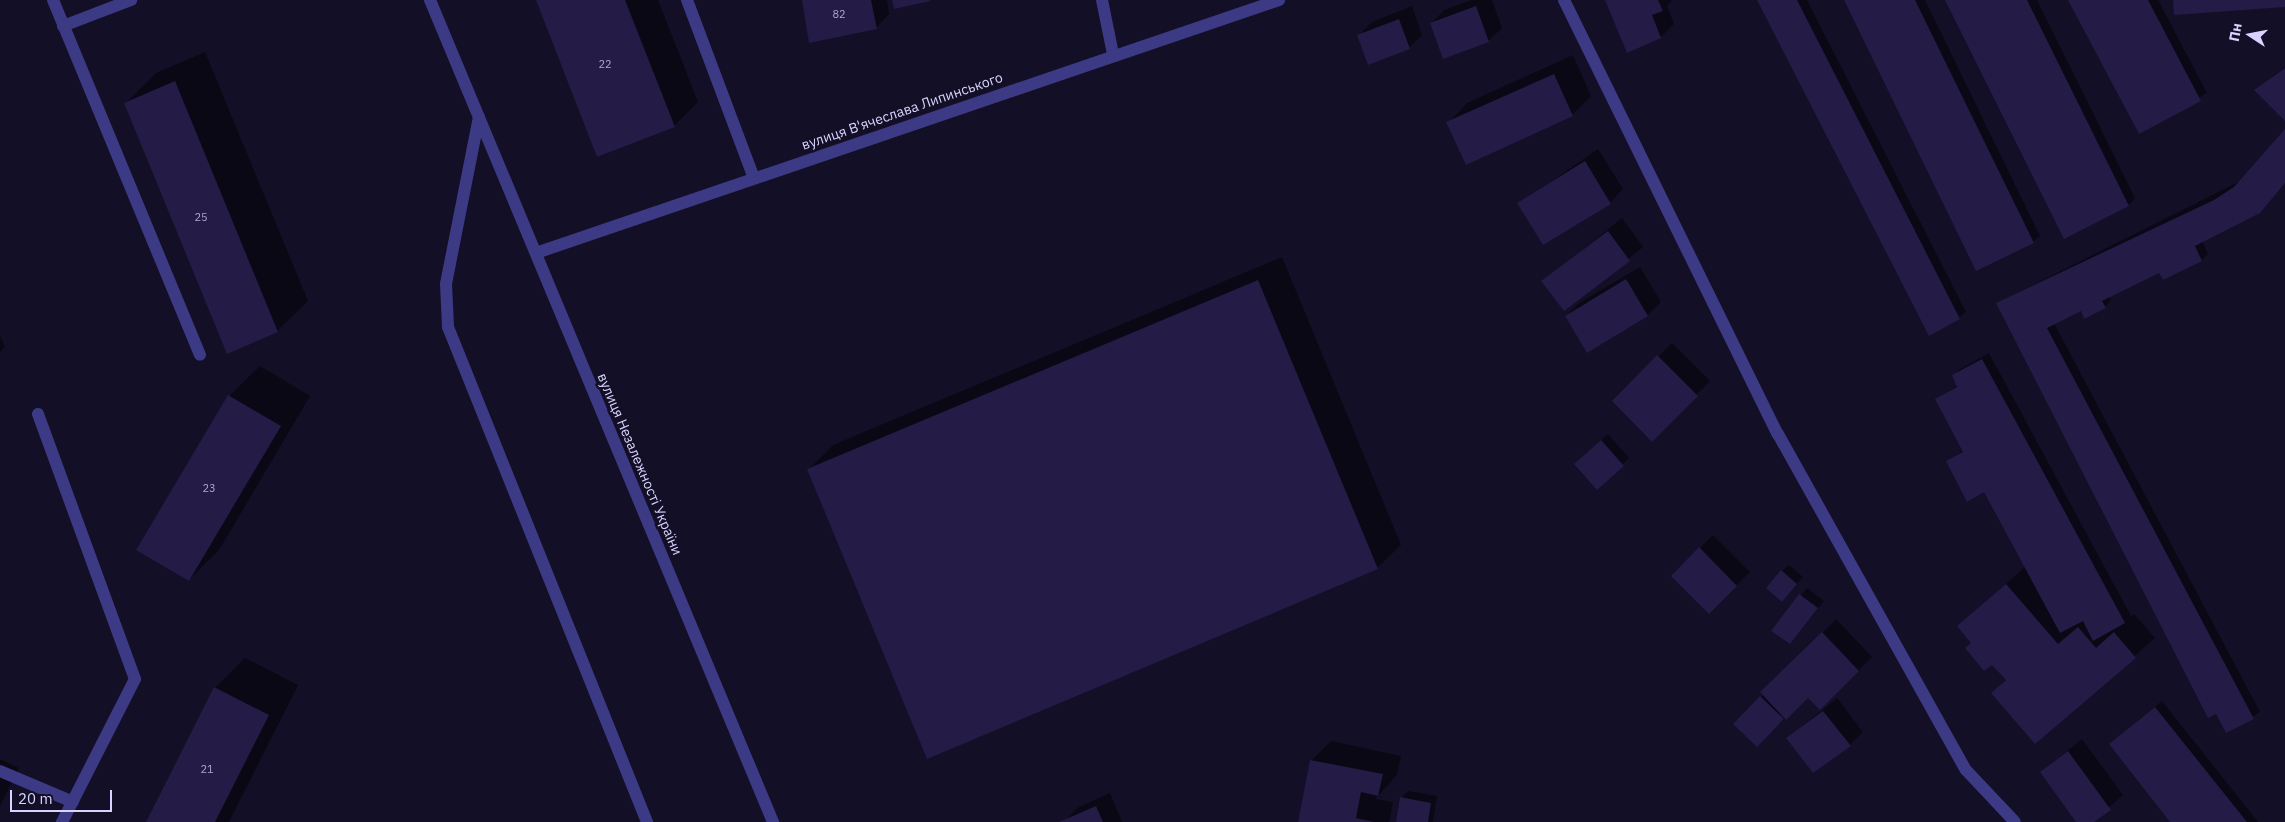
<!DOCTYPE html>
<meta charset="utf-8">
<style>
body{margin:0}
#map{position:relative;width:2285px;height:822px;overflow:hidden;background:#130f26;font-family:"IBM Plex Sans",sans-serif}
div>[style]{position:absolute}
.shadow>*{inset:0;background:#0007}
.building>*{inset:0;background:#241b47}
.minor>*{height:12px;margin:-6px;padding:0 6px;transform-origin:6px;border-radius:6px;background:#3d3a85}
span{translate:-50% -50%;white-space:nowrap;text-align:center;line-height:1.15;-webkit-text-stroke:5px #130f26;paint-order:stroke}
.number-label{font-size:11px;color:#aca6d1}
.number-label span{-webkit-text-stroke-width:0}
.street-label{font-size:14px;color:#d9d4ff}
.north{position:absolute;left:2225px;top:10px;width:50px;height:50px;-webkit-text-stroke:4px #130f26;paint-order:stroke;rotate:281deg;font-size:14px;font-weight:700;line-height:20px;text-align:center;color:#d9d4ff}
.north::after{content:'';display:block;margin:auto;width:18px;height:22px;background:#d9d4ff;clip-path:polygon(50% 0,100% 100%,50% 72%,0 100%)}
.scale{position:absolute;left:10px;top:790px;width:102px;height:22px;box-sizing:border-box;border:2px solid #d9d4ff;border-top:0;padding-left:6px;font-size:15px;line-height:18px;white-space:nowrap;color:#d9d4ff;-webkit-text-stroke:4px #130f26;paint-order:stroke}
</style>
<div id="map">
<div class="shadow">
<i style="clip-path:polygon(537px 0,658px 0,698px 102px,674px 126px)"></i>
<i style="clip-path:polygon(804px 0,887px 0,889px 14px,876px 28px)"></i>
<i style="clip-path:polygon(1472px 0,1492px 0,1502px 28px,1488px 41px,1431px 24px,1444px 10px)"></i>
<i style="clip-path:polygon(1606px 0,1672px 0,1667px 6px,1674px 24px,1661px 37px,1628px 51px)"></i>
<i style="clip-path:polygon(1759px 0,1807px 0,1966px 312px,1959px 318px)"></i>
<i style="clip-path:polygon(1845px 0,1925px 0,2040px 236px,2033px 242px)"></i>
<i style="clip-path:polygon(1947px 0,2037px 0,2135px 198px,2129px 205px,2065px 237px)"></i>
<i style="clip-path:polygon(2069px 0,2158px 0,2207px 93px,2139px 133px)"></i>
<i style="clip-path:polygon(1412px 6px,1422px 35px,1409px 48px,1359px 35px,1372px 22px)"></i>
<i style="clip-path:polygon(205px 52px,308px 301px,277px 331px,126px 103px,156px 73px)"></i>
<i style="clip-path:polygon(1573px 55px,1591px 96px,1572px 115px,1448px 123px,1467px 103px)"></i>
<i style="clip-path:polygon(2285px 67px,2285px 119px,2255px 90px)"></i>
<i style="clip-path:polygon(2285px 130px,2285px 183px,2260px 212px,2202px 241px,2208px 254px,2202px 260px,2164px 279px,2160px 271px,2109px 296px,2111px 300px,2105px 307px,2081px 310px,2054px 323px,2260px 712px,2226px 732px,1997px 303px,2240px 181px)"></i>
<i style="clip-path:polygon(1598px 149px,1623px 189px,1610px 203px,1519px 204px)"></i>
<i style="clip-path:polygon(1622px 218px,1643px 247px,1564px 310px,1543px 282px)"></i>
<i style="clip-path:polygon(1282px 257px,1401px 545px,1377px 568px,809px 469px,833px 445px)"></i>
<i style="clip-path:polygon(1640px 267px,1661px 302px,1648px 315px,1587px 351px,1566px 316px,1579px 303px)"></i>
<i style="clip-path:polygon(0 335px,5px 347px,0 352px)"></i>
<i style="clip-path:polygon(1672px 343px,1710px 381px,1652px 440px,1613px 401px)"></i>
<i style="clip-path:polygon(1989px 353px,2131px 616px,2134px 614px,2155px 638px,2035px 743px,1993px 693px,2006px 679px,1959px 626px,2026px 566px,1985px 491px,1947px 462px,1964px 450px,1936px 400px,1958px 385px,1953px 376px,1960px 369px)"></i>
<i style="clip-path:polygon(260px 366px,310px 396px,219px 550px,189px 580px,229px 396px)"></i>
<i style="clip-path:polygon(1608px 434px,1629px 458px,1597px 488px,1582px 457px)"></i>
<i style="clip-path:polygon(1713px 535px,1750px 572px,1709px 613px,1672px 576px)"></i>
<i style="clip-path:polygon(1789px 565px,1803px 577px,1789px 593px,1782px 571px)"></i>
<i style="clip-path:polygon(1807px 588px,1824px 601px,1790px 643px,1773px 630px)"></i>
<i style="clip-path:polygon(1836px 619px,1872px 657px,1820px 708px,1809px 697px,1757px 745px,1735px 724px)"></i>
<i style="clip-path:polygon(245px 658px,298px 685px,229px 822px,147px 822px,215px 688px)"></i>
<i style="clip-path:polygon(1837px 698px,1863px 732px,1850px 745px,1788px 738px)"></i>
<i style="clip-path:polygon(2162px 701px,2258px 822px,2172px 822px,2117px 738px)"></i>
<i style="clip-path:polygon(2082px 739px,2123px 795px,2092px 822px,2078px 822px,2041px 772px)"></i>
<i style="clip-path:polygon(1331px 741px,1401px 756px,1397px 775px,1375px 799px,1393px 802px,1389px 822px,1299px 822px,1311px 761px)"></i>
<i style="clip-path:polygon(0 759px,19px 768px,0 806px)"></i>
<i style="clip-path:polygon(1408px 791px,1437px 796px,1433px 822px,1397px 822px,1401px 798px)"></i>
<i style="clip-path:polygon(1110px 793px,1122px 822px,1064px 822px,1077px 808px)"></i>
</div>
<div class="building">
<i style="clip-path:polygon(536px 0,625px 0,675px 127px,597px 157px)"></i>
<i style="clip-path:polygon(802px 0,871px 0,877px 29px,809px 43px)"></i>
<i style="clip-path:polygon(892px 0,930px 0,930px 1px,894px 9px)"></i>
<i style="clip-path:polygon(1605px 0,1658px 0,1663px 11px,1652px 15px,1661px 38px,1627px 53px)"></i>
<i style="clip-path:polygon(1757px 0,1797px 0,1960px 319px,1929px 336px)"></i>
<i style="clip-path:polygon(1844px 0,1915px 0,2034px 243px,1976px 271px)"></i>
<i style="clip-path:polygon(1945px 0,2027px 0,2129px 206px,2064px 239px)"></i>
<i style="clip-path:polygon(2068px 0,2148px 0,2201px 101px,2139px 134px)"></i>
<i style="clip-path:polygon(2173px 0,2285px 0,2285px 7px,2174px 15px)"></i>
<i style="clip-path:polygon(1476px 6px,1489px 42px,1443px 59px,1430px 23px)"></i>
<i style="clip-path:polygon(1399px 19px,1410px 49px,1368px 65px,1357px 35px)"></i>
<i style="clip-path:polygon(2285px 68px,2285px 121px,2254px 90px)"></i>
<i style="clip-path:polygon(1554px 74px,1573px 116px,1466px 165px,1446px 122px)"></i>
<i style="clip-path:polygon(175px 81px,278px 332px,227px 354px,124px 103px)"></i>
<i style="clip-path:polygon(2285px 129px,2285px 183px,2260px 213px,2195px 246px,2202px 261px,2163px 280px,2159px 273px,2102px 301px,2106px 308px,2084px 319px,2081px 311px,2047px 328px,2254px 719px,2226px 733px,2216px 714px,2208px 718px,1996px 303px,2214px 200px,2234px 187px)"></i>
<i style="clip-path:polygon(1585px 161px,1611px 204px,1543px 245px,1517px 203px)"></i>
<i style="clip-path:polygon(1608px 231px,1630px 261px,1564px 311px,1541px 281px)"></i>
<i style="clip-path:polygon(1626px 279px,1648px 316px,1587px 353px,1565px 316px)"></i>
<i style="clip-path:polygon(1258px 280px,1378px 569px,927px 759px,807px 469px)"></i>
<i style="clip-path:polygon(1657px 355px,1698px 396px,1652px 442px,1612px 401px)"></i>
<i style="clip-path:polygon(1982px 359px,2125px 623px,2093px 641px,2083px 621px,2060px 633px,1984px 492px,1967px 502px,1946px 461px,1963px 452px,1935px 399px,1957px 387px,1952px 375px)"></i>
<i style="clip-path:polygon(228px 395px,281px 426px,189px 581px,136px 550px)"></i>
<i style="clip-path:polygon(1601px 440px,1624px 466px,1597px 490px,1574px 464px)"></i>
<i style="clip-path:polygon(1699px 547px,1737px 586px,1709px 614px,1671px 576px)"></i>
<i style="clip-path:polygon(1781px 570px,1797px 584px,1782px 602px,1766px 588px)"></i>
<i style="clip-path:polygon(2006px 584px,2058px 644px,2078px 627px,2096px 648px,2114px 632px,2136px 658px,2035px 744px,1991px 693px,2006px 680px,1992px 665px,1984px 671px,1965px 648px,1971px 643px,1957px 626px)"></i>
<i style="clip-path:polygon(1799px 594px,1818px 608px,1790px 644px,1771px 631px)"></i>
<i style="clip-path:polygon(1822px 632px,1859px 671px,1820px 710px,1808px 698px,1786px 720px,1760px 692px)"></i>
<i style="clip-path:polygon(214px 687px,269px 715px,215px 822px,146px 822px)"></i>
<i style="clip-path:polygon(1760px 696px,1784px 719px,1757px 747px,1733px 724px)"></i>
<i style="clip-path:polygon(2155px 707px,2247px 822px,2170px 822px,2109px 744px)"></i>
<i style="clip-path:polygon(1823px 711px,1851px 746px,1813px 773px,1786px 738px)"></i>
<i style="clip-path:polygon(2068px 751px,2111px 810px,2094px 822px,2076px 822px,2040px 772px)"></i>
<i style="clip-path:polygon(1310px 760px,1383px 774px,1378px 796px,1361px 792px,1356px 818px,1374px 822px,1298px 822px)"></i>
<i style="clip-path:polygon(1400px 797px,1431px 803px,1428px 822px,1396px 822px)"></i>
<i style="clip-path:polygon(1096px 806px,1103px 822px,1059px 822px)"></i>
</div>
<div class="minor">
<i style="left:53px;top:0;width:384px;rotate:67.5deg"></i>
<i style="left:430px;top:0;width:891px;rotate:67.35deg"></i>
<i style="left:687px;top:0;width:190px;rotate:69.4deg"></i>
<i style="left:1102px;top:0;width:55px;rotate:78.5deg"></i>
<i style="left:1564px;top:0;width:484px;rotate:63.8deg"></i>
<i style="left:1778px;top:434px;width:385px;rotate:60.8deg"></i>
<i style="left:1966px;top:770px;width:71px;rotate:46.7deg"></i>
<i style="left:63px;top:26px;width:73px;rotate:-20.9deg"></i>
<i style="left:479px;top:117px;width:170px;rotate:101.2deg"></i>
<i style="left:446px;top:284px;width:43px;rotate:87.3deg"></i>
<i style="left:448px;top:327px;width:534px;rotate:68.1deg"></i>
<i style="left:536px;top:253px;width:785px;rotate:-18.8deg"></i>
<i style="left:38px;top:414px;width:282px;rotate:69.9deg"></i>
<i style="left:135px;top:679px;width:161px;rotate:117deg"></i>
<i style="left:0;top:771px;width:79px;rotate:23deg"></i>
</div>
<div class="number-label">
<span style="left:839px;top:14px">82</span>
<span style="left:605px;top:64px">22</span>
<span style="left:201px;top:217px">25</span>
<span style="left:209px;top:488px">23</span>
<span style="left:207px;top:769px">21</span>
</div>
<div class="street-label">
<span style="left:902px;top:111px;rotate:-19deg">вулиця В'ячеслава Липинського</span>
<span style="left:640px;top:464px;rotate:67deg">вулиця Незалежності України</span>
</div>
<div class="north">Пн</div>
<div class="scale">20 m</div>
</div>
